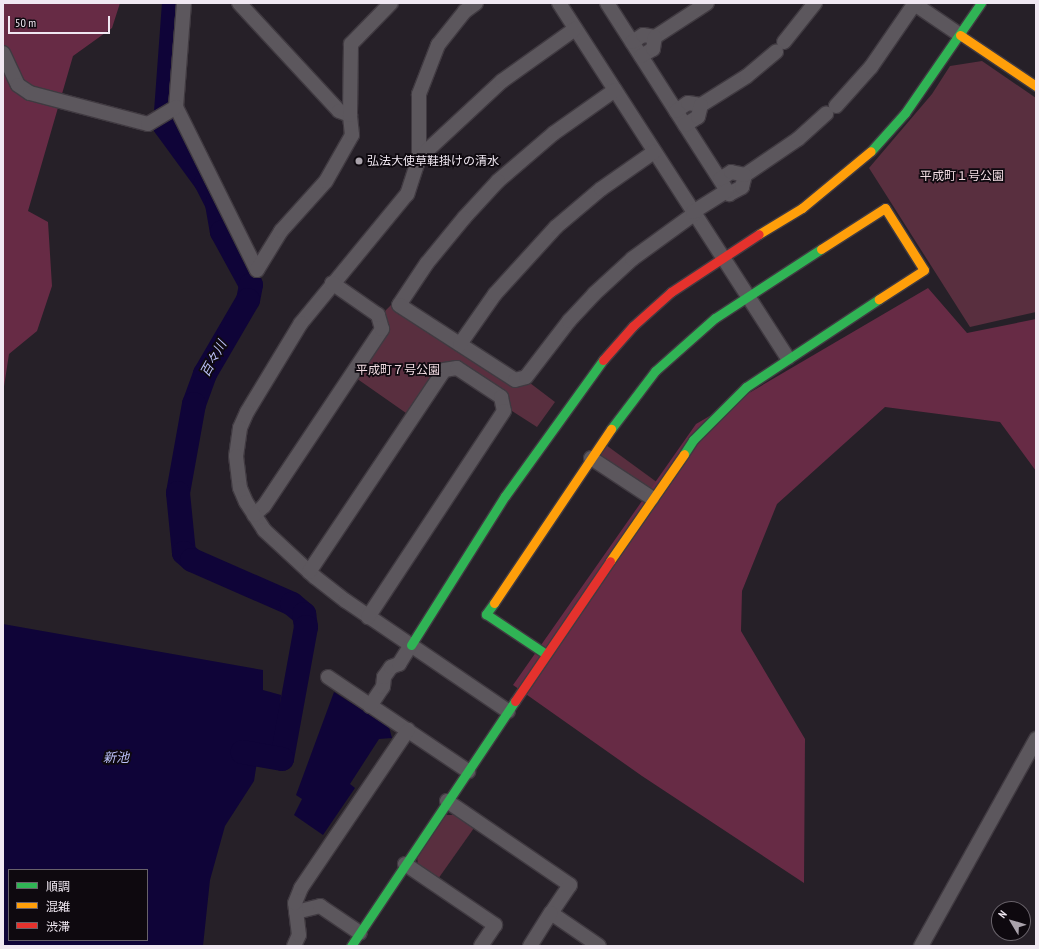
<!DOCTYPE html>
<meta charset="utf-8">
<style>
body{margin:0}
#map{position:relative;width:1039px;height:949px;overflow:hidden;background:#262028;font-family:"PT Sans Narrow","Noto Sans JP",sans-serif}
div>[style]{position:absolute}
.green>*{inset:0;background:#592f3f}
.forest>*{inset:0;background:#672b45}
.water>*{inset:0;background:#0f0438}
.river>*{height:24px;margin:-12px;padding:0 12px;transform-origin:12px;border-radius:12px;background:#0f0438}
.roads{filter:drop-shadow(1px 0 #403a41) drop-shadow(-1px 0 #403a41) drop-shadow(0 1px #403a41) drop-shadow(0 -1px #403a41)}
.street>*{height:14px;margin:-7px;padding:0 7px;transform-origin:7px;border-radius:7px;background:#5c575d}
.fast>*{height:9px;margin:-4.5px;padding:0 4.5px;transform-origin:4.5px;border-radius:4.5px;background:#30b455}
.slow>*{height:9px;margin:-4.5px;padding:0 4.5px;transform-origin:4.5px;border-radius:4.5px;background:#ff9f0a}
.jam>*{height:9px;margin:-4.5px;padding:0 4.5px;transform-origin:4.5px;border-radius:4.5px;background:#e5322d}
.dots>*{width:11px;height:11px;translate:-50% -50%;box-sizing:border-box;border:2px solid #0e090f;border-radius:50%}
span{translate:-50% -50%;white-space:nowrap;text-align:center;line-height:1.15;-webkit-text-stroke:3.5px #0e090f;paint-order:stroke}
.poi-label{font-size:12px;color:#f0e8f2}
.left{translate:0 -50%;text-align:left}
.park-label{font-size:12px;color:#f2dce2}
.water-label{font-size:13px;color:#bbc0f8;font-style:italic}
.frame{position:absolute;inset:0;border:4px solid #f0e8f2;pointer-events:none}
.legend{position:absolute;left:8px;top:869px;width:140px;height:72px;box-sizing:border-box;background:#0e090f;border:1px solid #68626a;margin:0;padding:5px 7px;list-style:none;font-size:12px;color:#f0e8f2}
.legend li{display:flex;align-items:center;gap:8px;height:20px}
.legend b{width:20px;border:1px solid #68626a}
.north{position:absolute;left:991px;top:901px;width:40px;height:40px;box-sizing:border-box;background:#0e090f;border:1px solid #68626a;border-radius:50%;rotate:308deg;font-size:11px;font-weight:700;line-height:16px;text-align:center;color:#f0e8f2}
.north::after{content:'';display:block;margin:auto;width:14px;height:18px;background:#a9a2ab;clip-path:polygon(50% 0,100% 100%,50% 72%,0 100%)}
.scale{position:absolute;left:8px;top:16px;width:102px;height:18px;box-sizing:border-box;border:2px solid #f0e8f2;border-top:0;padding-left:5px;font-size:12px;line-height:14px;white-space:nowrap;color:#f0e8f2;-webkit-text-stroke:3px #0e090f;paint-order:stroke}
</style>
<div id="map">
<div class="green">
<i style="clip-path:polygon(982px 61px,1036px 98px,1036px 312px,970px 327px,869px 168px,932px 94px,950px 66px)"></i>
<i style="clip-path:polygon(391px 305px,514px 387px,530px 383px,555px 402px,537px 427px,512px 411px,508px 393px,457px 360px,439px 364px,406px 413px,356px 378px,389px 330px,385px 311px)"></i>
<i style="clip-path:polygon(606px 445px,658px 483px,653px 492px,597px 456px)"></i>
<i style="clip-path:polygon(445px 815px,455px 815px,474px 828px,438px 879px,418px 865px,417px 856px)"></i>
</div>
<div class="forest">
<i style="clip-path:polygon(3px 3px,120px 3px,112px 28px,73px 56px,28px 211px,48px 222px,52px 286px,37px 331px,9px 354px,3px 393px)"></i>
<i style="clip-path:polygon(928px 288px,967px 333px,1036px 319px,1036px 471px,1000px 422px,885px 407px,777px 504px,742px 591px,741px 631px,805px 739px,804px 883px,642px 776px,513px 685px,696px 424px)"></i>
</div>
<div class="water">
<i style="clip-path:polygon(evenodd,3px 624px,263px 670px,263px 690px,281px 695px,274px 765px,257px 762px,254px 781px,225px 826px,210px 880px,203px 946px,3px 946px,3px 624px,9px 870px,147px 870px,147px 940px,9px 940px,9px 870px)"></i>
<i style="clip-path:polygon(334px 692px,389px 727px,392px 738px,379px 739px,350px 784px,355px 788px,323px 835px,294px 815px,302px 799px,296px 795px)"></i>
</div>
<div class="river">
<i style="left:174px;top:3px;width:123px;rotate:94.2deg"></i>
<i style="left:165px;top:126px;width:69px;rotate:53.8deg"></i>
<i style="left:206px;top:182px;width:25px;rotate:63deg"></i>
<i style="left:217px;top:204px;width:28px;rotate:80deg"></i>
<i style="left:222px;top:232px;width:60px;rotate:61.3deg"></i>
<i style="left:251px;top:285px;width:15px;rotate:101deg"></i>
<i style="left:248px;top:300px;width:86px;rotate:120.2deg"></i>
<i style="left:205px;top:374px;width:32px;rotate:110deg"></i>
<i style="left:194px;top:404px;width:90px;rotate:100.2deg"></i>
<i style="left:178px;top:493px;width:60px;rotate:84.3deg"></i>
<i style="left:184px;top:553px;width:11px;rotate:41deg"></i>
<i style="left:192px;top:560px;width:109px;rotate:23.7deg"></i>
<i style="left:292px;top:604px;width:16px;rotate:40deg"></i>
<i style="left:304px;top:614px;width:13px;rotate:81deg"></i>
<i style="left:306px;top:627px;width:134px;rotate:100.3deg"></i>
<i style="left:282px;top:759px;width:40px;rotate:-170deg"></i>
</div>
<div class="roads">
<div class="street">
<i style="left:184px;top:3px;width:104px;rotate:94.4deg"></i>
<i style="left:176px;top:107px;width:182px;rotate:63.6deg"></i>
<i style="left:239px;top:3px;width:147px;rotate:47.2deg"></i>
<i style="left:339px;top:111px;width:12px;rotate:20deg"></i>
<i style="left:476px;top:3px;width:14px;rotate:144deg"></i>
<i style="left:465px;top:11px;width:43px;rotate:128.5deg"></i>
<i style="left:438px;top:45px;width:53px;rotate:111.2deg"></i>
<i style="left:419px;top:94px;width:64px;rotate:90deg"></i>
<i style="left:419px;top:158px;width:38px;rotate:108deg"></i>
<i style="left:407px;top:194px;width:167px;rotate:129.4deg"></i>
<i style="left:301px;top:323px;width:104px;rotate:121.2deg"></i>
<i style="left:247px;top:412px;width:17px;rotate:114deg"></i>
<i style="left:240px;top:428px;width:28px;rotate:98deg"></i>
<i style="left:236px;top:456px;width:32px;rotate:83deg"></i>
<i style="left:240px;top:488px;width:15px;rotate:67deg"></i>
<i style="left:246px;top:502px;width:33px;rotate:57deg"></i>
<i style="left:264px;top:530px;width:69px;rotate:42.7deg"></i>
<i style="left:315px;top:577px;width:39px;rotate:38deg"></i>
<i style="left:346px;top:601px;width:196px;rotate:34.2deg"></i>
<i style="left:559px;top:3px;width:422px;rotate:57.2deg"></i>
<i style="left:607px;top:3px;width:227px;rotate:57.4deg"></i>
<i style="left:729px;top:194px;width:15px;rotate:-28deg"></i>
<i style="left:742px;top:187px;width:12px;rotate:-76deg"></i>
<i style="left:745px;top:175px;width:64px;rotate:-34.2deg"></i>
<i style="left:798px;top:139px;width:38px;rotate:-42deg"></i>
<i style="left:913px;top:3px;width:57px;rotate:34.2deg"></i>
<i style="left:632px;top:42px;width:13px;rotate:-32deg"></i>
<i style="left:643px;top:35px;width:12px;rotate:9deg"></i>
<i style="left:655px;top:37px;width:62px;rotate:-33.2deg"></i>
<i style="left:784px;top:42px;width:50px;rotate:-51.5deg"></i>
<i style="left:3px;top:53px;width:35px;rotate:65deg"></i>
<i style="left:18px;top:85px;width:14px;rotate:34deg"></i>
<i style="left:30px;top:93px;width:122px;rotate:14.7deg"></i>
<i style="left:148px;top:124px;width:33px;rotate:-31deg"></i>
<i style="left:641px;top:56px;width:14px;rotate:-30deg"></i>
<i style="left:653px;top:49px;width:12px;rotate:-81deg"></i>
<i style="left:615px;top:90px;width:75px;rotate:144.8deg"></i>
<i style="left:554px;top:133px;width:74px;rotate:139.4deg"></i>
<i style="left:498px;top:181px;width:50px;rotate:132.6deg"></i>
<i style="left:464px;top:218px;width:58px;rotate:129.4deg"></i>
<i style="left:427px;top:263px;width:50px;rotate:123.7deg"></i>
<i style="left:399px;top:305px;width:138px;rotate:32.9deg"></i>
<i style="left:515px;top:380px;width:11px;rotate:-15deg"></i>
<i style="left:526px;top:377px;width:71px;rotate:-52.5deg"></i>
<i style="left:569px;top:321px;width:37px;rotate:-47deg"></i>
<i style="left:594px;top:294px;width:52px;rotate:-42.6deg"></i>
<i style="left:632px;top:259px;width:77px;rotate:-36deg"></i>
<i style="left:836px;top:106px;width:52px;rotate:-48.1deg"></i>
<i style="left:871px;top:67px;width:78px;rotate:-55.5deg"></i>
<i style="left:676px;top:111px;width:14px;rotate:-34deg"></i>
<i style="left:688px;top:103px;width:13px;rotate:9deg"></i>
<i style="left:701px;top:105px;width:54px;rotate:-32.2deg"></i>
<i style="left:747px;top:76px;width:38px;rotate:-40deg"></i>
<i style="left:685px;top:125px;width:15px;rotate:-32deg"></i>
<i style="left:698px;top:117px;width:12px;rotate:-76deg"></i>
<i style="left:419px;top:158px;width:113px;rotate:-42.9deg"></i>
<i style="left:502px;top:81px;width:90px;rotate:-35.5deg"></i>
<i style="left:720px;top:179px;width:13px;rotate:-32deg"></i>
<i style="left:731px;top:172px;width:14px;rotate:12deg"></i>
<i style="left:693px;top:212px;width:40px;rotate:-32deg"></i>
<i style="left:257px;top:270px;width:46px;rotate:-58.4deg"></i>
<i style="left:281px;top:231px;width:67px;rotate:-48deg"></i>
<i style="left:326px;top:181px;width:53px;rotate:-60.5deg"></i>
<i style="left:352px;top:135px;width:20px;rotate:-96deg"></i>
<i style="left:350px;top:115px;width:71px;rotate:-89.2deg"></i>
<i style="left:351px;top:44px;width:57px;rotate:-45.7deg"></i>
<i style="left:460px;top:344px;width:61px;rotate:-55deg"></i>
<i style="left:495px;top:294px;width:91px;rotate:-47.7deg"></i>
<i style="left:556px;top:227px;width:59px;rotate:-40.2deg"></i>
<i style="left:601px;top:189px;width:65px;rotate:-34.9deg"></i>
<i style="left:591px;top:458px;width:73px;rotate:33.3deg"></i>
<i style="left:254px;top:515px;width:13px;rotate:-42deg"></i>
<i style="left:264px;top:506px;width:213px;rotate:-56.3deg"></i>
<i style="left:382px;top:329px;width:15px;rotate:-106deg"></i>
<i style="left:378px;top:315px;width:56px;rotate:-145.2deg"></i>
<i style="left:309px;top:572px;width:243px;rotate:-56.2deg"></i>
<i style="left:444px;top:370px;width:13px;rotate:-9deg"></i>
<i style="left:457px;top:368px;width:53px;rotate:33.4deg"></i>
<i style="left:501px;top:397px;width:14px;rotate:78deg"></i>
<i style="left:504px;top:411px;width:247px;rotate:123.4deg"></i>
<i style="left:328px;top:677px;width:169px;rotate:33.9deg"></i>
<i style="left:370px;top:706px;width:23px;rotate:-56deg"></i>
<i style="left:383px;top:687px;width:10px;rotate:-84deg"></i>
<i style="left:384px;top:677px;width:12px;rotate:-55deg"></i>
<i style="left:391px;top:667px;width:9px;rotate:-21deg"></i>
<i style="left:399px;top:664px;width:22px;rotate:-58deg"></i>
<i style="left:447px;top:801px;width:149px;rotate:34.3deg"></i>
<i style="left:570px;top:885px;width:34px;rotate:124deg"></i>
<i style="left:551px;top:913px;width:58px;rotate:34.5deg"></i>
<i style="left:405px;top:864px;width:109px;rotate:34.1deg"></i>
<i style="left:495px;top:925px;width:25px;rotate:124deg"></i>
<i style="left:296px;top:912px;width:25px;rotate:-14deg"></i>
<i style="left:320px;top:906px;width:48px;rotate:34deg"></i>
<i style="left:294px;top:946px;width:12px;rotate:-66deg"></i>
<i style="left:299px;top:935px;width:32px;rotate:-97deg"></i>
<i style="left:295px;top:903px;width:16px;rotate:-68deg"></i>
<i style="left:301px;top:888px;width:191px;rotate:-55.9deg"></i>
<i style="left:530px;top:946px;width:39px;rotate:-58deg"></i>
<i style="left:921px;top:946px;width:237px;rotate:-60.9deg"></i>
</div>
<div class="fast">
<i style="left:871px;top:151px;width:51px;rotate:-48.2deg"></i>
<i style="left:905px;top:113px;width:134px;rotate:-55.4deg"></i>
<i style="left:611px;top:429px;width:73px;rotate:-52.8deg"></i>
<i style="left:655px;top:371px;width:80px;rotate:-41.5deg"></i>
<i style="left:715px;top:318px;width:126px;rotate:-33.1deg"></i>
<i style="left:684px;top:454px;width:17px;rotate:-57deg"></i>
<i style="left:693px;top:440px;width:75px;rotate:-45deg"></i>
<i style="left:746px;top:387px;width:159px;rotate:-33.5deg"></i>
<i style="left:494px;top:603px;width:14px;rotate:126deg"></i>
<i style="left:486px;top:614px;width:72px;rotate:33.7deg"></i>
<i style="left:411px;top:645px;width:176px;rotate:-57.8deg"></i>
<i style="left:505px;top:496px;width:168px;rotate:-54.2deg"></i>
<i style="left:351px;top:946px;width:295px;rotate:-56.2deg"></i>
</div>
<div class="slow">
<i style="left:960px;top:35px;width:92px;rotate:33.9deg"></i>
<i style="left:759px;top:234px;width:50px;rotate:-31.2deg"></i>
<i style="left:802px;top:208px;width:89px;rotate:-39.6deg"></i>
<i style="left:821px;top:249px;width:76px;rotate:-32.6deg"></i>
<i style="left:885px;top:208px;width:73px;rotate:57.8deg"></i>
<i style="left:924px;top:270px;width:54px;rotate:147.2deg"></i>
<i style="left:610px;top:561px;width:130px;rotate:-55.3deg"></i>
<i style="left:494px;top:603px;width:210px;rotate:-56.1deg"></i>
</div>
<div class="jam">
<i style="left:603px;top:360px;width:45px;rotate:-48.6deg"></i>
<i style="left:633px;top:326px;width:51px;rotate:-41.8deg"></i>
<i style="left:671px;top:292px;width:105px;rotate:-33.4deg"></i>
<i style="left:515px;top:701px;width:169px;rotate:-55.8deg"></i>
</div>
</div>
<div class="dots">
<i style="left:359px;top:161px;background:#a9a2ab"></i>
</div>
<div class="poi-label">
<span class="left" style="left:367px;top:161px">弘法大使草鞋掛けの清水</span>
</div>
<div class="park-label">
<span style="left:962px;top:176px">平成町１号公園</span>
<span style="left:398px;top:370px">平成町７号公園</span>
</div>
<div class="water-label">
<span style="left:214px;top:359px;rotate:-61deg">百々川</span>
<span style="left:116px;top:758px">新池</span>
</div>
<div class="frame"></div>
<ul class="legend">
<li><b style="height:5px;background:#30b455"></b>順調</li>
<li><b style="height:5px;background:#ff9f0a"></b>混雑</li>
<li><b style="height:5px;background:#e5322d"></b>渋滞</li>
</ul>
<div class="north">N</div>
<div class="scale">50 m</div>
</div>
